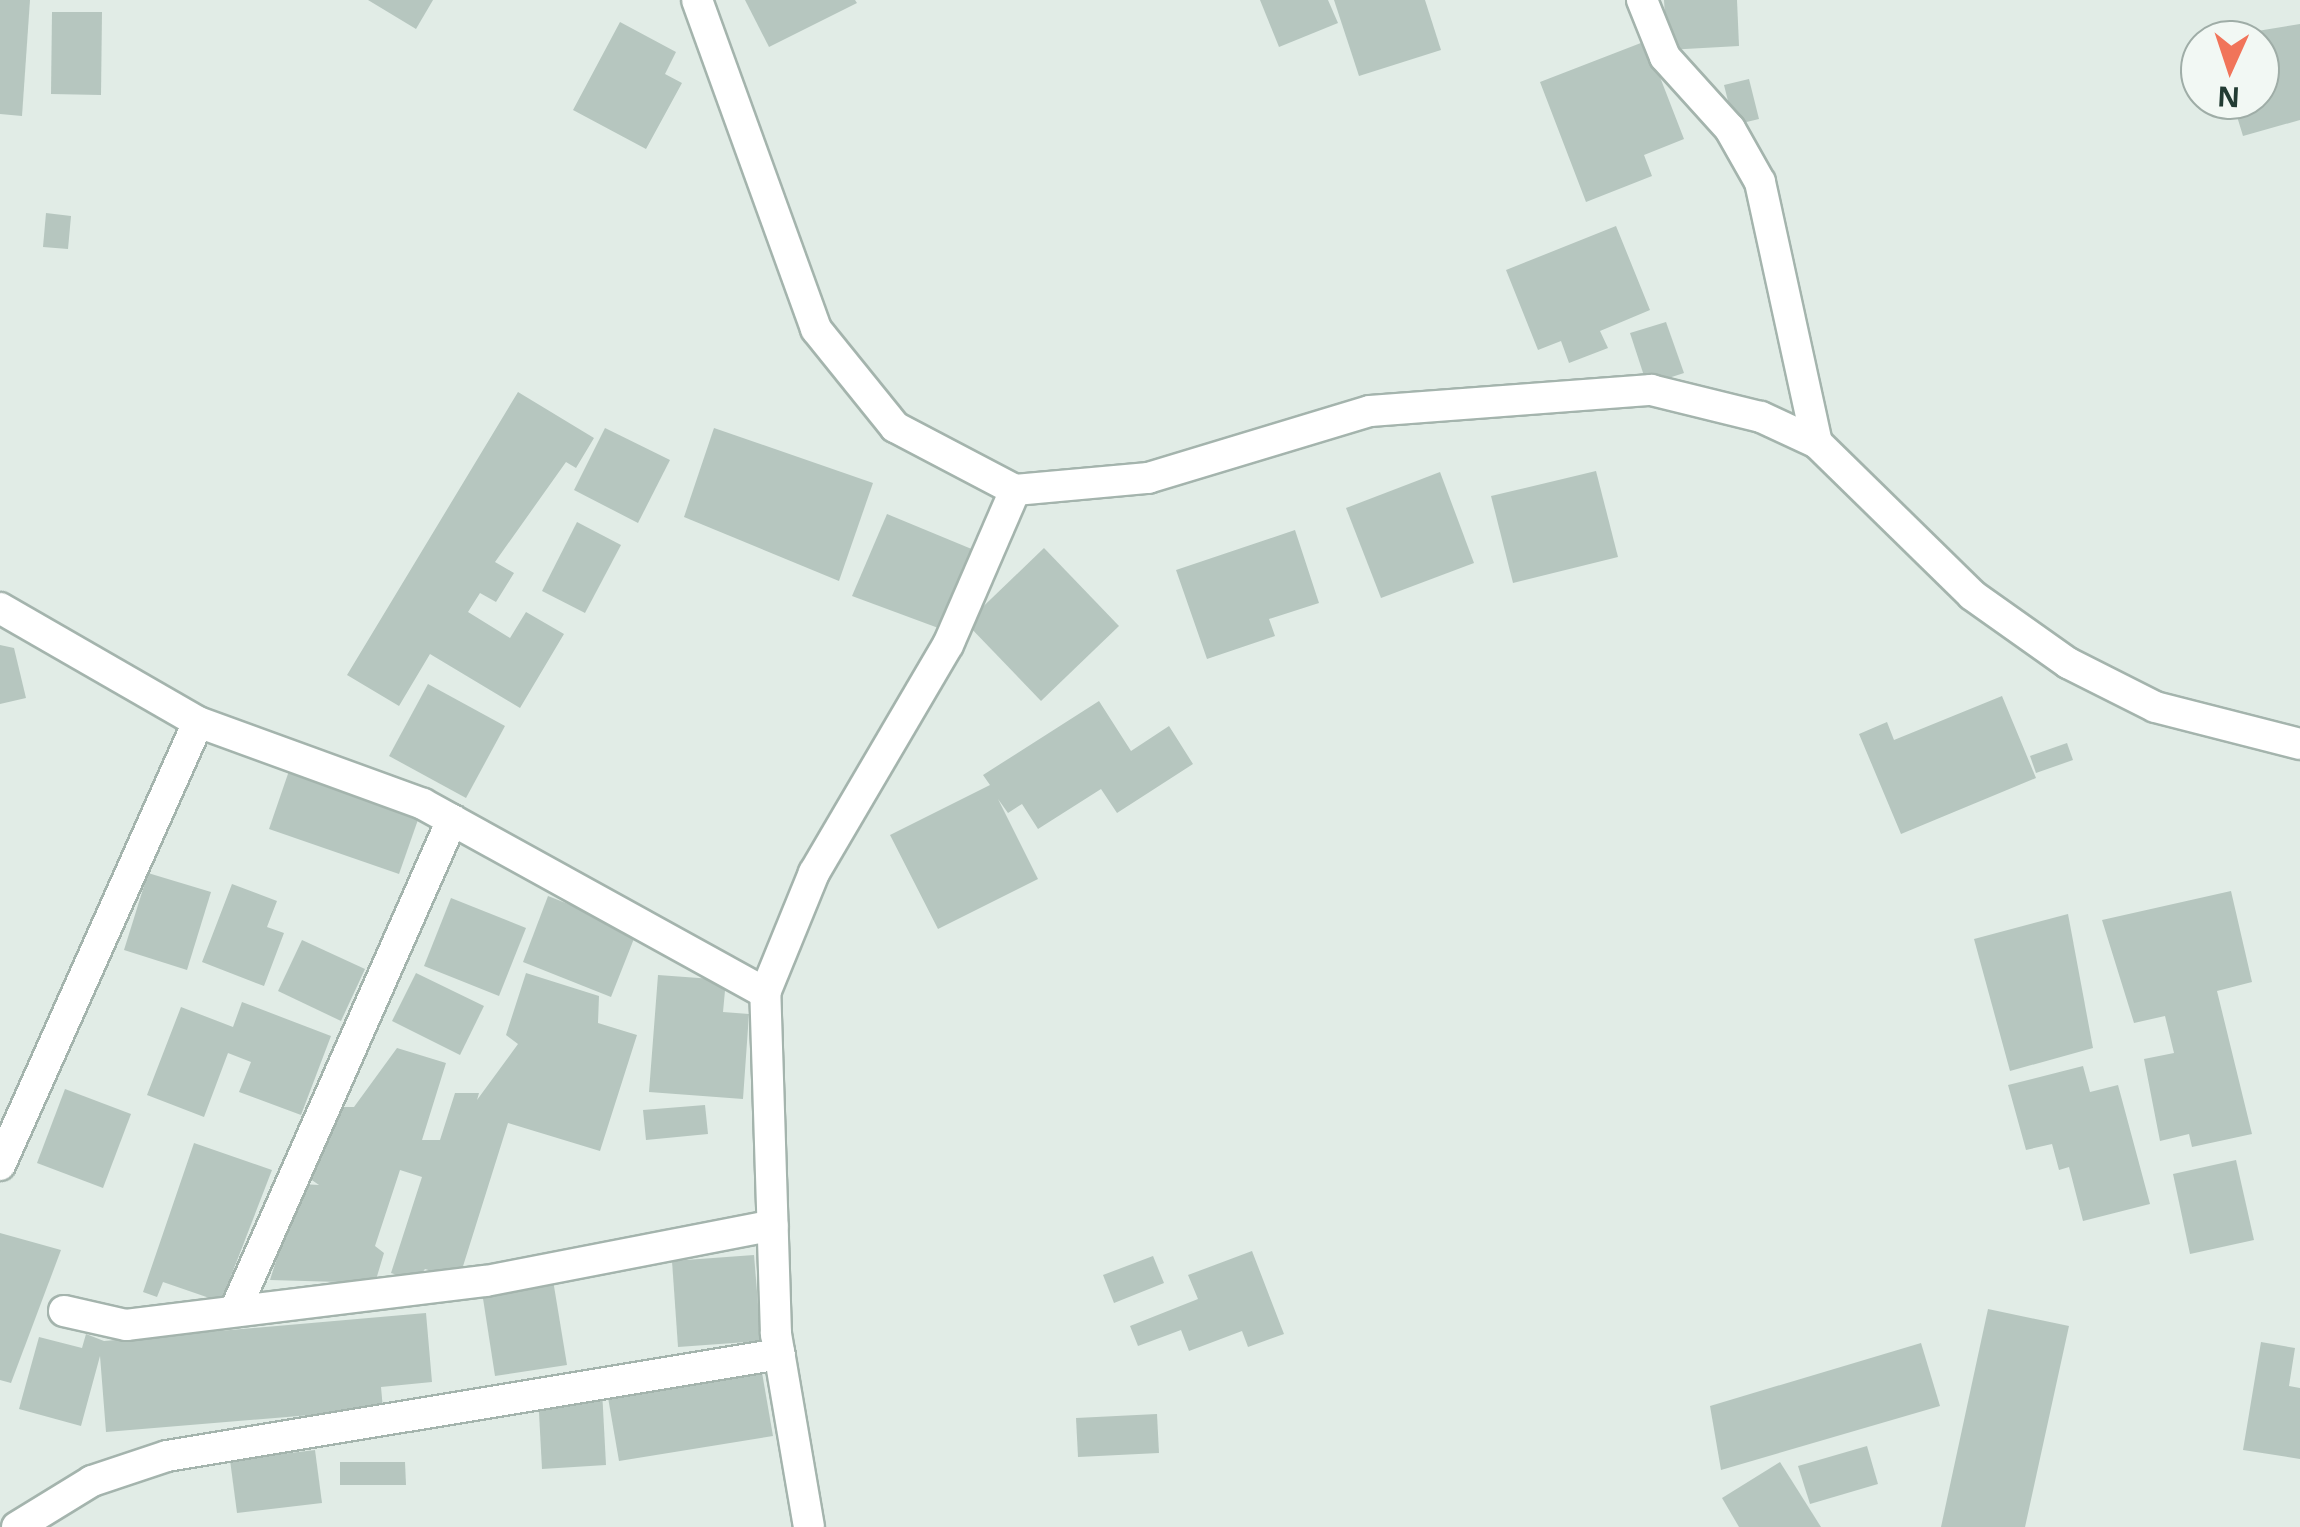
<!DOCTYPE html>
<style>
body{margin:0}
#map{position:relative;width:2300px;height:1527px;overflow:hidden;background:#e1ece6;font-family:"Open Sans",sans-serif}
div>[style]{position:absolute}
.building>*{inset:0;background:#b6c6bf}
.roads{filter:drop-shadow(2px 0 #a4b4ad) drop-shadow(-2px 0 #a4b4ad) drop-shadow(0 2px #a4b4ad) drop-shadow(0 -2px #a4b4ad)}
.minor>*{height:30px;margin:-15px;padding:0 15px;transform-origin:15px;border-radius:15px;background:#fff}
span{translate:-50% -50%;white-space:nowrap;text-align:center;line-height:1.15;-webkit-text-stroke:10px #f2f8f4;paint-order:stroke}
.north{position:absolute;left:2180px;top:20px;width:100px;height:100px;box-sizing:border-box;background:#f2f8f4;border:2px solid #9fada7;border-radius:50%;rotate:183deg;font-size:28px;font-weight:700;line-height:40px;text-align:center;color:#223c33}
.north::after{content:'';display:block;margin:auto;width:35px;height:45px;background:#f1745a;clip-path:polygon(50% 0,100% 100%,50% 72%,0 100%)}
</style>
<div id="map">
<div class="building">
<i style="clip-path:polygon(0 0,30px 0,22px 116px,0 114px)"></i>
<i style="clip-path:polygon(368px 0,433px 0,416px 29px)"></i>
<i style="clip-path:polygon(745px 0,855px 0,857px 3px,769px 47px)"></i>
<i style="clip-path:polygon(1260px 0,1328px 0,1338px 23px,1279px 47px)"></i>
<i style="clip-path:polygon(1334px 0,1425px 0,1441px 50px,1359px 76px)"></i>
<i style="clip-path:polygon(1664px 0,1737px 0,1739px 46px,1667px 50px)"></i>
<i style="clip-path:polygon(52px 12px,102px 12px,101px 95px,51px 94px)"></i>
<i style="clip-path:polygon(620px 22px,676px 52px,665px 74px,682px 83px,646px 149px,573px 110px)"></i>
<i style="clip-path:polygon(2300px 24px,2300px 120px,2243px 136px,2232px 100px,2260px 100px,2260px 40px,2208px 39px)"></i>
<i style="clip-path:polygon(1646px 41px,1684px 139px,1644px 155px,1652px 176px,1586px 202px,1540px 82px)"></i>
<i style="clip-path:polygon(1749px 79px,1759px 119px,1734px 125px,1724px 85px)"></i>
<i style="clip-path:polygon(46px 213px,71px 216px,68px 249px,43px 247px)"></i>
<i style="clip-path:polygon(1616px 226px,1650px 310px,1600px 331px,1608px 348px,1569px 363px,1561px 341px,1538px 350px,1506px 270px)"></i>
<i style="clip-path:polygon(1666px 322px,1684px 373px,1647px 385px,1630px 333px)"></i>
<i style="clip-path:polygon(518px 392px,594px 438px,576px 468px,566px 462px,495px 562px,514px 573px,496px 602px,480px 593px,468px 612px,510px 638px,526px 612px,564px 634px,520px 708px,430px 654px,399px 706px,347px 675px)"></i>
<i style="clip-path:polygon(605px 428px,670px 460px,638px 523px,574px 490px)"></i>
<i style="clip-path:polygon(714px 428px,873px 483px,839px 581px,684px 517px)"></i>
<i style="clip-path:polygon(1596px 471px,1618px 557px,1513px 583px,1491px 496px)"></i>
<i style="clip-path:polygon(1440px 472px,1474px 563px,1381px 598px,1346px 508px)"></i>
<i style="clip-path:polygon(887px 514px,974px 550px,941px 629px,852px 596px)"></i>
<i style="clip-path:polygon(577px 522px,621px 545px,585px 613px,542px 591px)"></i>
<i style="clip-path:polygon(1295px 530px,1319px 603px,1269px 619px,1275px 636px,1207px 659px,1176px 570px)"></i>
<i style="clip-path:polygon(1044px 548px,1119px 626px,1041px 701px,966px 623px)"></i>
<i style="clip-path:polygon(0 645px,14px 648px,26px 698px,0 704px)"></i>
<i style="clip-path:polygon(428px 684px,505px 726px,466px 798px,389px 756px)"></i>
<i style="clip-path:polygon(2002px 696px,2036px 778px,1901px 834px,1859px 734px,1887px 722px,1894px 740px)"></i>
<i style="clip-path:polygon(1099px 701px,1131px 751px,1169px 726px,1193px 764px,1117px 813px,1101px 789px,1038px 829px,1022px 804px,1008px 813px,998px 799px,1038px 879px,938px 929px,890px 835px,990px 785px,983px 775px)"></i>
<i style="clip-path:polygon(2067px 743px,2073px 760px,2036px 773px,2030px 756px)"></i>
<i style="clip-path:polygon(290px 768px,420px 814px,399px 874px,269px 829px)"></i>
<i style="clip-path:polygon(148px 873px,211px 892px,187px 970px,124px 950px)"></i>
<i style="clip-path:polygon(232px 884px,277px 901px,267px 927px,284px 933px,264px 986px,202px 962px)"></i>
<i style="clip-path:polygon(2231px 891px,2252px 982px,2217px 991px,2252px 1134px,2192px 1147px,2189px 1134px,2160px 1141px,2144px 1059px,2174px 1053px,2165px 1016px,2134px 1023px,2102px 920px)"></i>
<i style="clip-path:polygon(548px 896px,637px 931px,611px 997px,523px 962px)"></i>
<i style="clip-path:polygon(451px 898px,526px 928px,499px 996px,424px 966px)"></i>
<i style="clip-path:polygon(2068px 914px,2093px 1048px,2010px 1071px,1974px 939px)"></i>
<i style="clip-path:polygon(302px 940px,365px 969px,341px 1021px,278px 991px)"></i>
<i style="clip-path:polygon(416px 973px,484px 1006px,460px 1055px,392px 1021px)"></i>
<i style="clip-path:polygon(526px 973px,599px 996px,598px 1023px,637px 1035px,600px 1151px,508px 1123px,459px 1279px,425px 1269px,416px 1281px,391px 1273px,422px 1177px,400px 1170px,375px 1246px,384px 1253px,375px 1283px,270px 1280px,300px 1184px,319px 1185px,309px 1178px,331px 1107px,354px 1107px,397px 1048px,446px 1063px,422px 1140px,440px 1140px,455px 1093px,479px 1093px,477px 1100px,518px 1044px,506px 1035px)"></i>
<i style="clip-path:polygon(658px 975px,726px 980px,723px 1012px,749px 1014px,743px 1099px,649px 1092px)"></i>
<i style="clip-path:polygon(242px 1002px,331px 1036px,301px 1115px,239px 1092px,251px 1062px,228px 1053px,204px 1117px,147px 1095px,181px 1007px,233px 1027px)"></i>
<i style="clip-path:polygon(2083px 1066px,2090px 1092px,2118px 1085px,2150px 1204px,2083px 1221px,2069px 1167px,2059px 1170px,2052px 1144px,2026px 1150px,2008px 1085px)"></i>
<i style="clip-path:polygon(65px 1089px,131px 1114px,103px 1188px,37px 1163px)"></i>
<i style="clip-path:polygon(705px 1105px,708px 1134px,646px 1140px,643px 1110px)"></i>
<i style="clip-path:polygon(194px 1143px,272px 1170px,221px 1302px,163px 1282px,157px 1297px,143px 1292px)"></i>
<i style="clip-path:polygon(2236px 1160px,2254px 1240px,2190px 1254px,2173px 1174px)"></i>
<i style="clip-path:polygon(0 1233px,61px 1250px,11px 1383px,0 1380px)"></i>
<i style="clip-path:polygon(1252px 1251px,1284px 1334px,1248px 1347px,1242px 1331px,1189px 1351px,1181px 1330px,1138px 1346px,1130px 1326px,1198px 1299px,1188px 1275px)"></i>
<i style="clip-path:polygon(754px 1255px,761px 1341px,678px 1347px,672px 1261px)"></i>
<i style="clip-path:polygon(1153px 1256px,1164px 1283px,1114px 1303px,1103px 1275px)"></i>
<i style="clip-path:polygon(553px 1280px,567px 1365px,495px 1376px,482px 1292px)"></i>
<i style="clip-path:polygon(1988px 1309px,2069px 1326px,2025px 1527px,1941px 1527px)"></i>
<i style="clip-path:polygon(426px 1313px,432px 1382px,381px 1387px,383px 1409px,106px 1432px,100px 1356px,81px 1426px,19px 1409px,39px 1337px,82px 1348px,86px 1334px,104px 1341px)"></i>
<i style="clip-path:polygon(2261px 1342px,2295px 1348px,2289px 1386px,2300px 1388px,2300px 1459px,2243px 1450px)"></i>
<i style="clip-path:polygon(1921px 1343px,1940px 1406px,1721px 1470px,1710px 1406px)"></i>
<i style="clip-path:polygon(760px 1361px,773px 1436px,619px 1461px,606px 1386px)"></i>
<i style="clip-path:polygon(602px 1390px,606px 1465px,542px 1469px,538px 1394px)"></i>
<i style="clip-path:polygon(1157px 1414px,1159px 1453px,1078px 1457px,1076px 1418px)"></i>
<i style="clip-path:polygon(1867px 1446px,1878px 1484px,1810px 1504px,1798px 1466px)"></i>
<i style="clip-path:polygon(315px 1450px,322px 1503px,237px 1513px,230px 1460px)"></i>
<i style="clip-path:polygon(340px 1462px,405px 1462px,406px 1485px,340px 1485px)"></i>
<i style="clip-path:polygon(1780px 1462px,1821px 1527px,1739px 1527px,1722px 1498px)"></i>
</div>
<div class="roads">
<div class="minor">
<i style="left:697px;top:0;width:350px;rotate:70.1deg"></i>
<i style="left:816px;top:329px;width:126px;rotate:51.1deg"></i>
<i style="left:895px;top:427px;width:136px;rotate:27.7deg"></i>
<i style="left:1015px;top:490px;width:134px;rotate:-5.2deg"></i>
<i style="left:1148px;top:478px;width:232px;rotate:-16.8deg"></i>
<i style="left:1370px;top:411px;width:282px;rotate:-4.3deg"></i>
<i style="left:1651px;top:390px;width:113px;rotate:13.8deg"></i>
<i style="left:1761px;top:417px;width:62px;rotate:24.9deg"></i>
<i style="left:1817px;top:443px;width:217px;rotate:44.4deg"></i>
<i style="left:1972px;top:595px;width:118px;rotate:35.3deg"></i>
<i style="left:2068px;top:663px;width:97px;rotate:26.8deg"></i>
<i style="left:2155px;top:707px;width:150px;rotate:14.3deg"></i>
<i style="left:1642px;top:0;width:61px;rotate:68deg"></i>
<i style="left:1665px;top:57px;width:97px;rotate:47.9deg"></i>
<i style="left:1730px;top:129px;width:61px;rotate:60.5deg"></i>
<i style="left:1760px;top:182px;width:267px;rotate:77.7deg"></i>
<i style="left:0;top:608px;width:228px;rotate:29.9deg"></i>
<i style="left:198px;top:722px;width:239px;rotate:20deg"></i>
<i style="left:423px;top:804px;width:391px;rotate:28.9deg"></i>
<i style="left:0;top:1165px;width:485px;rotate:-65.9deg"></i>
<i style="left:236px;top:1308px;width:534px;rotate:-66.12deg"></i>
<i style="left:64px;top:1311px;width:64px;rotate:12.7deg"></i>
<i style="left:126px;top:1325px;width:363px;rotate:-7deg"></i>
<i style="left:486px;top:1281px;width:292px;rotate:-11deg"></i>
<i style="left:17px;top:1527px;width:88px;rotate:-31.5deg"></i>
<i style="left:92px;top:1481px;width:79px;rotate:-18.4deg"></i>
<i style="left:167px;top:1456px;width:621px;rotate:-9.45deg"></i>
<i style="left:809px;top:1527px;width:196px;rotate:-99.7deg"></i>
<i style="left:776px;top:1334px;width:341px;rotate:-91.8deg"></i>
<i style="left:765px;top:993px;width:130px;rotate:-67.8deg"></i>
<i style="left:814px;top:873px;width:264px;rotate:-59.6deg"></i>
<i style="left:948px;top:645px;width:169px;rotate:-66.6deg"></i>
</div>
</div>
<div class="north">N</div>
</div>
